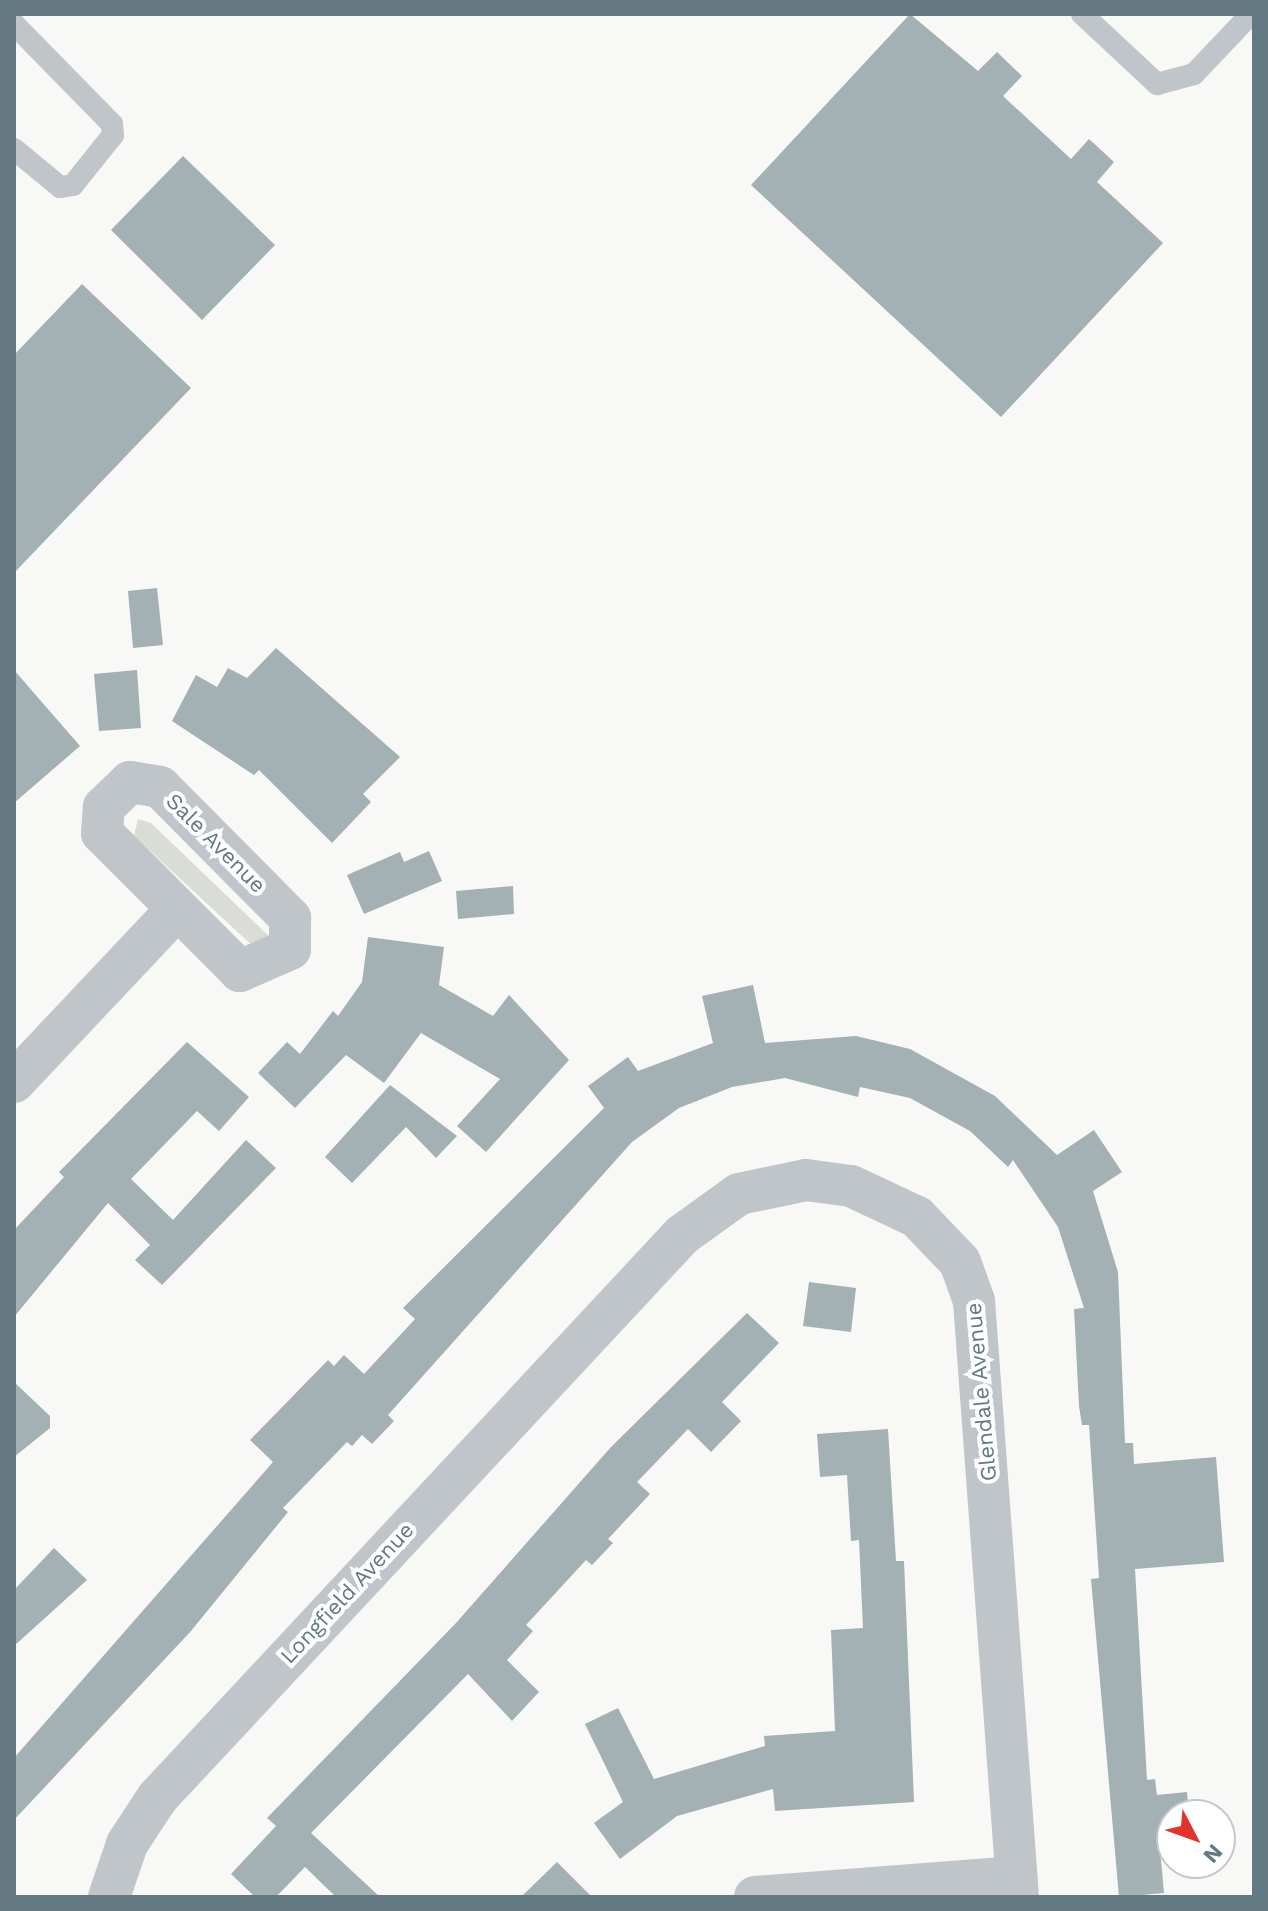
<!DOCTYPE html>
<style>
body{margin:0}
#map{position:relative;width:1268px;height:1911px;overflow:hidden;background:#f8f8f6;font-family:"Work Sans",sans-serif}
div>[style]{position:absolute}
.green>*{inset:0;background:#d9ddd5}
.building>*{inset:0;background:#a3b0b4}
.service>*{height:22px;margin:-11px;padding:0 11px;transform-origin:11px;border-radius:11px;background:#bfc5c8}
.minor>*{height:42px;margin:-21px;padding:0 21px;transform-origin:21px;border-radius:21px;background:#bfc5c8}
span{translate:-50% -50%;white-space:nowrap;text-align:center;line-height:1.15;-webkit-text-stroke:8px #fff;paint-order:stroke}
.street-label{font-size:22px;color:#637981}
.frame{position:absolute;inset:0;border:16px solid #637981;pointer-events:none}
.north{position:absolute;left:1156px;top:1799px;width:80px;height:80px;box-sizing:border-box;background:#fff;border:2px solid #c1c9cd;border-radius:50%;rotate:131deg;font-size:22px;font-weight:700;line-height:32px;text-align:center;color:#637981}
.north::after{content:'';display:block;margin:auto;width:28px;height:36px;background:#e3342b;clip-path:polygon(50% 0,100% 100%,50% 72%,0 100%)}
</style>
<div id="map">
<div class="green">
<i style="clip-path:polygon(138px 819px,151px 823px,275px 942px,257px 950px,134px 836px)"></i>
</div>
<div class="building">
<i style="clip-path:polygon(910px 14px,978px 71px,997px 52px,1022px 76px,1003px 96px,1071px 159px,1089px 139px,1114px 162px,1097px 182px,1163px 243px,1001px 417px,751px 185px)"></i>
<i style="clip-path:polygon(183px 156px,275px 245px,202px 320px,111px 230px)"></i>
<i style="clip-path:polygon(82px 284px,191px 388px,14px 573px,14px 355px)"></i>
<i style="clip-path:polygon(157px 588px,163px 645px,133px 648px,128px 591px)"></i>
<i style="clip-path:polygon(276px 648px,400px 757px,363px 794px,371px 802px,332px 843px,259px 770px,254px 775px,172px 721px,196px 675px,217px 687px,228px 668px,247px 678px)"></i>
<i style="clip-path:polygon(14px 670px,80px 746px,14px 803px)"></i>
<i style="clip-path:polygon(137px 670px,141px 728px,99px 731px,94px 674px)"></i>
<i style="clip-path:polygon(429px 851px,442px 881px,364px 914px,347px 875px,400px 852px,404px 862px)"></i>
<i style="clip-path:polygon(513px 886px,514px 914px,458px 919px,456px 891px)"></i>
<i style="clip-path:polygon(368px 937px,444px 947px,439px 985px,493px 1016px,509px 995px,569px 1060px,486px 1152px,457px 1126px,500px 1079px,421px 1033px,384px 1083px,346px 1055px,295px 1108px,258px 1073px,287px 1042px,300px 1054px,333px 1011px,338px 1016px,362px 982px)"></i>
<i style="clip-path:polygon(753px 985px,765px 1043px,856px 1036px,910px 1049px,995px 1096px,1057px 1155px,1094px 1130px,1122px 1172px,1093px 1191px,1118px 1272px,1125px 1443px,1133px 1443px,1134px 1464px,1216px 1457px,1224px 1562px,1135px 1569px,1147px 1780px,1155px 1779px,1157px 1795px,1187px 1792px,1189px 1815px,1172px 1815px,1172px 1826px,1158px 1827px,1164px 1893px,1119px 1897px,1091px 1579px,1099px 1578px,1089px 1425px,1082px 1425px,1079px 1406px,1074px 1309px,1084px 1308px,1058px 1227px,1013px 1160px,1008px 1167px,970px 1131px,910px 1098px,860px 1087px,858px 1097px,785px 1078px,732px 1087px,679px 1108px,632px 1142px,388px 1415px,394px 1421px,372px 1444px,362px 1435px,352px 1446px,347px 1442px,283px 1508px,288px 1512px,191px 1631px,14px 1820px,14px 1758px,273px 1462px,250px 1440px,328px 1360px,334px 1366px,344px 1355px,364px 1374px,415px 1319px,403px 1308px,604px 1108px,588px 1086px,628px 1057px,638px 1071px,713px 1043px,702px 996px)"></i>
<i style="clip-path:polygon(187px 1042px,249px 1097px,219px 1131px,197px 1111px,131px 1179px,173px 1220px,246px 1140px,276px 1168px,162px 1285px,135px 1260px,150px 1245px,108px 1203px,14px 1317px,14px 1230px,64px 1177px,59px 1172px)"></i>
<i style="clip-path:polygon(390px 1085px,457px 1136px,436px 1158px,406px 1127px,352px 1183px,325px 1157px)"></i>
<i style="clip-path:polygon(809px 1282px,856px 1288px,851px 1332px,803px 1326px)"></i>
<i style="clip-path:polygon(747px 1313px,779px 1343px,722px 1402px,741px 1421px,711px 1452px,688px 1429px,637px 1482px,650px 1494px,608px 1539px,613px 1543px,592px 1565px,586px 1560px,526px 1625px,533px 1631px,507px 1660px,539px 1692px,512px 1721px,468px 1674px,311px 1833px,380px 1897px,336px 1897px,305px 1867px,276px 1897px,255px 1897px,231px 1874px,276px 1826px,267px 1818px,456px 1623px,611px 1447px)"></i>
<i style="clip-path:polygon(14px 1382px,50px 1416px,50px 1428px,14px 1457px)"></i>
<i style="clip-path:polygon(888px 1429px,896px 1561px,904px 1561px,914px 1802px,775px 1811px,773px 1789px,677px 1816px,620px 1859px,594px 1823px,623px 1802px,585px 1724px,618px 1708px,654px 1779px,765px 1746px,764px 1736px,835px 1731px,831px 1630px,863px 1628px,859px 1540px,851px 1541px,847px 1475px,820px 1477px,817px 1434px)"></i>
<i style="clip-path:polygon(54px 1548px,87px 1580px,14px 1646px,14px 1590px)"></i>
<i style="clip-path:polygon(557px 1862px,592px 1897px,521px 1897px)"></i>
</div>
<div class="service">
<i style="left:1082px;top:14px;width:103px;rotate:43deg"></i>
<i style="left:1157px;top:84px;width:38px;rotate:-15deg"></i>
<i style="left:1194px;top:74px;width:83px;rotate:-46.5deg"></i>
<i style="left:14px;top:24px;width:140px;rotate:45.6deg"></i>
<i style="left:112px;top:124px;width:11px;rotate:85deg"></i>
<i style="left:113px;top:135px;width:64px;rotate:128.7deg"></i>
<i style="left:73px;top:185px;width:13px;rotate:171deg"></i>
<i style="left:60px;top:187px;width:60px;rotate:-140.4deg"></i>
</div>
<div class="minor">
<i style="left:130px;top:782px;width:30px;rotate:9deg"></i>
<i style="left:160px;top:787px;width:185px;rotate:45.2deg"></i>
<i style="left:290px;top:918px;width:31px;rotate:90deg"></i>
<i style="left:290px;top:949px;width:55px;rotate:156.3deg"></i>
<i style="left:240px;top:971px;width:195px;rotate:-135deg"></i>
<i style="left:102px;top:833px;width:26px;rotate:-86deg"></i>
<i style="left:104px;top:807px;width:36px;rotate:-44deg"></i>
<i style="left:14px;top:1082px;width:238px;rotate:-46.7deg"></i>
<i style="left:109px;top:1897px;width:56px;rotate:-71.2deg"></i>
<i style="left:127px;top:1844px;width:55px;rotate:-56.9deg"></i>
<i style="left:157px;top:1798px;width:770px;rotate:-47deg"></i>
<i style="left:682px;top:1235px;width:70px;rotate:-35.7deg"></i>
<i style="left:739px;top:1194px;width:68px;rotate:-11.8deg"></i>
<i style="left:806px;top:1180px;width:45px;rotate:7.6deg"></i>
<i style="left:851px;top:1186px;width:73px;rotate:25.2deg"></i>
<i style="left:917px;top:1217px;width:62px;rotate:46.3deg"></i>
<i style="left:960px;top:1262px;width:41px;rotate:70.3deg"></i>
<i style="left:974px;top:1301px;width:598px;rotate:85.78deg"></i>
<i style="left:755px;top:1897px;width:262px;rotate:-4.4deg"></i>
</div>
<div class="street-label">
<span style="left:216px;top:843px;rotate:45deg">Sale Avenue</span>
<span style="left:981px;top:1392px;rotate:-95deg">Glendale Avenue</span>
<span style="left:347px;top:1593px;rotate:-47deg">Longfield Avenue</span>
</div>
<div class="frame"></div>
<div class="north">N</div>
</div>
